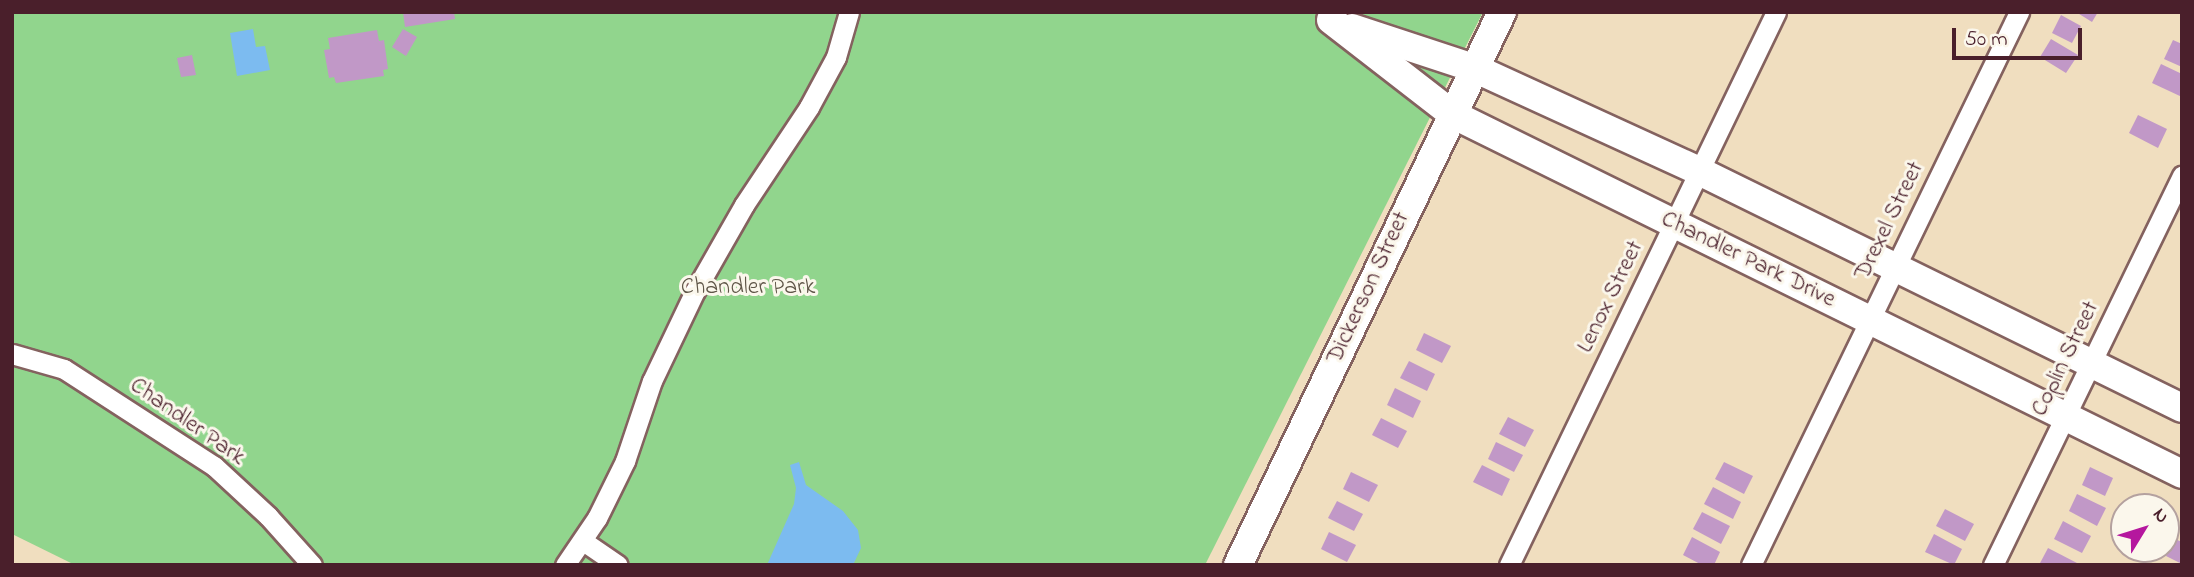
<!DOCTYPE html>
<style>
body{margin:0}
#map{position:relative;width:2194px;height:577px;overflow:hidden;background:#f0debf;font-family:"Indie Flower",sans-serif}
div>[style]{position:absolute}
.green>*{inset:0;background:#91d58d}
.water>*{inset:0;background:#7cbbf0}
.building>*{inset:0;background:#c198c7}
.roads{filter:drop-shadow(2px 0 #84625f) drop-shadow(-2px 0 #84625f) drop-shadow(0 2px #84625f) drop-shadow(0 -2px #84625f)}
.street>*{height:19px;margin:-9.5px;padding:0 9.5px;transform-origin:9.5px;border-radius:9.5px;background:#fff}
.secondary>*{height:28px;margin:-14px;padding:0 14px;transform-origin:14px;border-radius:14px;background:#fff}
span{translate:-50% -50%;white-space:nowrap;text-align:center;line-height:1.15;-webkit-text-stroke:6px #fbf7ec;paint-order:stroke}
.street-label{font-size:24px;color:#4a1f2b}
.park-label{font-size:24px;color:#5f5648}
.frame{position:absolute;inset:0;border:14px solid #4a1f2b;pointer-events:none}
.north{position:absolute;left:2110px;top:493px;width:70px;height:70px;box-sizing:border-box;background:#fbf7ec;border:2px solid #b4a19f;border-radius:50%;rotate:52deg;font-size:19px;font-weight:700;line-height:28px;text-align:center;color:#4a1f2b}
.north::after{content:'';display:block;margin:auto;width:24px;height:32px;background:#b5179e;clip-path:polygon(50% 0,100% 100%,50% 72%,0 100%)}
.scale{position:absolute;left:1952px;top:28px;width:130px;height:32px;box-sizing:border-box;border:4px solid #4a1f2b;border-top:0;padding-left:9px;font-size:21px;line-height:24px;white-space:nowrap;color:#4a1f2b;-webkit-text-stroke:5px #fbf7ec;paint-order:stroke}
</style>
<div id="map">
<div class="green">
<i style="clip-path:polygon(12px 12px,1483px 12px,1205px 565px,75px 565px,12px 534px)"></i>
</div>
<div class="water">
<i style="clip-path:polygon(253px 29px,256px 47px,265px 46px,270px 70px,237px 76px,230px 33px)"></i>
<i style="clip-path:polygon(799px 462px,806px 485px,843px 511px,858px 530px,861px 548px,853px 565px,767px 565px,794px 504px,796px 488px,790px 465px)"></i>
</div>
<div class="building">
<i style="clip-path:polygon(403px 12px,454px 12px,455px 19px,405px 27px)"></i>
<i style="clip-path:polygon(2076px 12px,2098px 12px,2092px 22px)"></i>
<i style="clip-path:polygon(2061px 15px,2081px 26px,2072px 43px,2052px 33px)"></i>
<i style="clip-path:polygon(403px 29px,417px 37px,406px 56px,392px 47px)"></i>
<i style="clip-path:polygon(377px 30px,379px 41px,384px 40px,388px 69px,383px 70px,384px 76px,336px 83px,334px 77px,329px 78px,324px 50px,330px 49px,328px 38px)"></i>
<i style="clip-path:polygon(2051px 39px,2078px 55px,2066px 73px,2040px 57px)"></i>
<i style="clip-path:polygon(2173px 40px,2182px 44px,2182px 67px,2164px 59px)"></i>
<i style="clip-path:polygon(192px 55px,196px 75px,181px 77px,177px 58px)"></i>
<i style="clip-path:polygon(2161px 64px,2182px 74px,2182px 97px,2152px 83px)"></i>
<i style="clip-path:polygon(2138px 115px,2167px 129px,2158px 148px,2129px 133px)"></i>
<i style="clip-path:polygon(1424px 333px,1451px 346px,1442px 363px,1416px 350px)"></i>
<i style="clip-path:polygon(1409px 361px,1435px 374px,1427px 391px,1400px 378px)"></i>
<i style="clip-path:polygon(1395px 388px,1421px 401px,1413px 418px,1387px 405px)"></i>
<i style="clip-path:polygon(1508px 417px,1534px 430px,1525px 447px,1499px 434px)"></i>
<i style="clip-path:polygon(1381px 418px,1407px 431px,1398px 448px,1372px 435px)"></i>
<i style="clip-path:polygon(1496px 442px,1523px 455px,1514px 472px,1488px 459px)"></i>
<i style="clip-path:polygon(1724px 462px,1753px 476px,1744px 494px,1715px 479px)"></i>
<i style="clip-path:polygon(1482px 465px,1510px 479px,1502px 496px,1473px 482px)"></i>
<i style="clip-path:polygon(2090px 467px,2113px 478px,2105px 496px,2082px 485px)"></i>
<i style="clip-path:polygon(1351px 472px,1378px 485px,1369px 502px,1343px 489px)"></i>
<i style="clip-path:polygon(1713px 487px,1741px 502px,1733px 519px,1704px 504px)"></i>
<i style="clip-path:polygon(2077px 494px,2106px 508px,2097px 526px,2069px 511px)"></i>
<i style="clip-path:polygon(1337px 501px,1363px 514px,1354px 531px,1328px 518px)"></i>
<i style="clip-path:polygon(1945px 509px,1974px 524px,1965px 541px,1936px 526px)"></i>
<i style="clip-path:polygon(1702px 512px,1730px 526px,1721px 544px,1693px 529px)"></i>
<i style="clip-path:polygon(2063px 521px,2091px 536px,2082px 553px,2054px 539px)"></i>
<i style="clip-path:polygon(1329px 532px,1356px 545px,1347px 562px,1321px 549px)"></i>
<i style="clip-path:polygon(1934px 534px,1962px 549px,1954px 565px,1925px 552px)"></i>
<i style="clip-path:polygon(1692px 537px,1720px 552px,1714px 565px,1702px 565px,1683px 555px)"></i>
<i style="clip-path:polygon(2175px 539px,2182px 542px,2182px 564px,2166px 556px)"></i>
<i style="clip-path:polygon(2048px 548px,2077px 563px,2076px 565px,2039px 565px)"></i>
</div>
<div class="roads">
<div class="street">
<i style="left:12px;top:354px;width:54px;rotate:16.1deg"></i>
<i style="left:64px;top:369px;width:179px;rotate:32.9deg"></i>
<i style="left:214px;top:466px;width:74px;rotate:42.8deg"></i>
<i style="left:268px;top:516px;width:66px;rotate:48.1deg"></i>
<i style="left:583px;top:541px;width:42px;rotate:34.4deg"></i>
<i style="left:565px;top:565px;width:57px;rotate:-55.8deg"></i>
<i style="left:597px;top:518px;width:64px;rotate:-63.8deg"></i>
<i style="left:625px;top:461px;width:84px;rotate:-71.4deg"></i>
<i style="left:652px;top:381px;width:100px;rotate:-64.5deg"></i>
<i style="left:695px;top:291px;width:99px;rotate:-60.3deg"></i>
<i style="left:744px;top:205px;width:118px;rotate:-56.4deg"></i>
<i style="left:809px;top:107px;width:57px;rotate:-61.6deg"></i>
<i style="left:836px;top:57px;width:47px;rotate:-73.9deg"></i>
<i style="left:1509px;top:565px;width:614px;rotate:-64.23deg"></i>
<i style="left:1751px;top:565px;width:615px;rotate:-64.14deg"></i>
<i style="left:1993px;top:565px;width:433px;rotate:-64.1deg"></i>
</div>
<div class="secondary">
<i style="left:1331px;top:20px;width:153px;rotate:37.8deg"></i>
<i style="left:1452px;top:114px;width:814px;rotate:26.25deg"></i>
<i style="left:1352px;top:28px;width:128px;rotate:18.2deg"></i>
<i style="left:1474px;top:68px;width:247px;rotate:24.6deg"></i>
<i style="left:1699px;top:171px;width:538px;rotate:26.14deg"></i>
<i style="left:1238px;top:565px;width:613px;rotate:-64.48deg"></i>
</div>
</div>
<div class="street-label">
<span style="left:1890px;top:221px;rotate:-64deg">Drexel Street</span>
<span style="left:1748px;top:260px;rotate:26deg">Chandler Park Drive</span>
<span style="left:1369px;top:288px;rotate:-65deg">Dickerson Street</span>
<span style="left:1611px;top:297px;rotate:-64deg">Lenox Street</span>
<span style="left:2066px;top:359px;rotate:-64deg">Coplin Street</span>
<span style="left:187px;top:422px;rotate:35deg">Chandler Park</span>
</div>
<div class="park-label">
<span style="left:748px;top:288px">Chandler Park</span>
</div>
<div class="frame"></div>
<div class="north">N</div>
<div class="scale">50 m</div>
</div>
